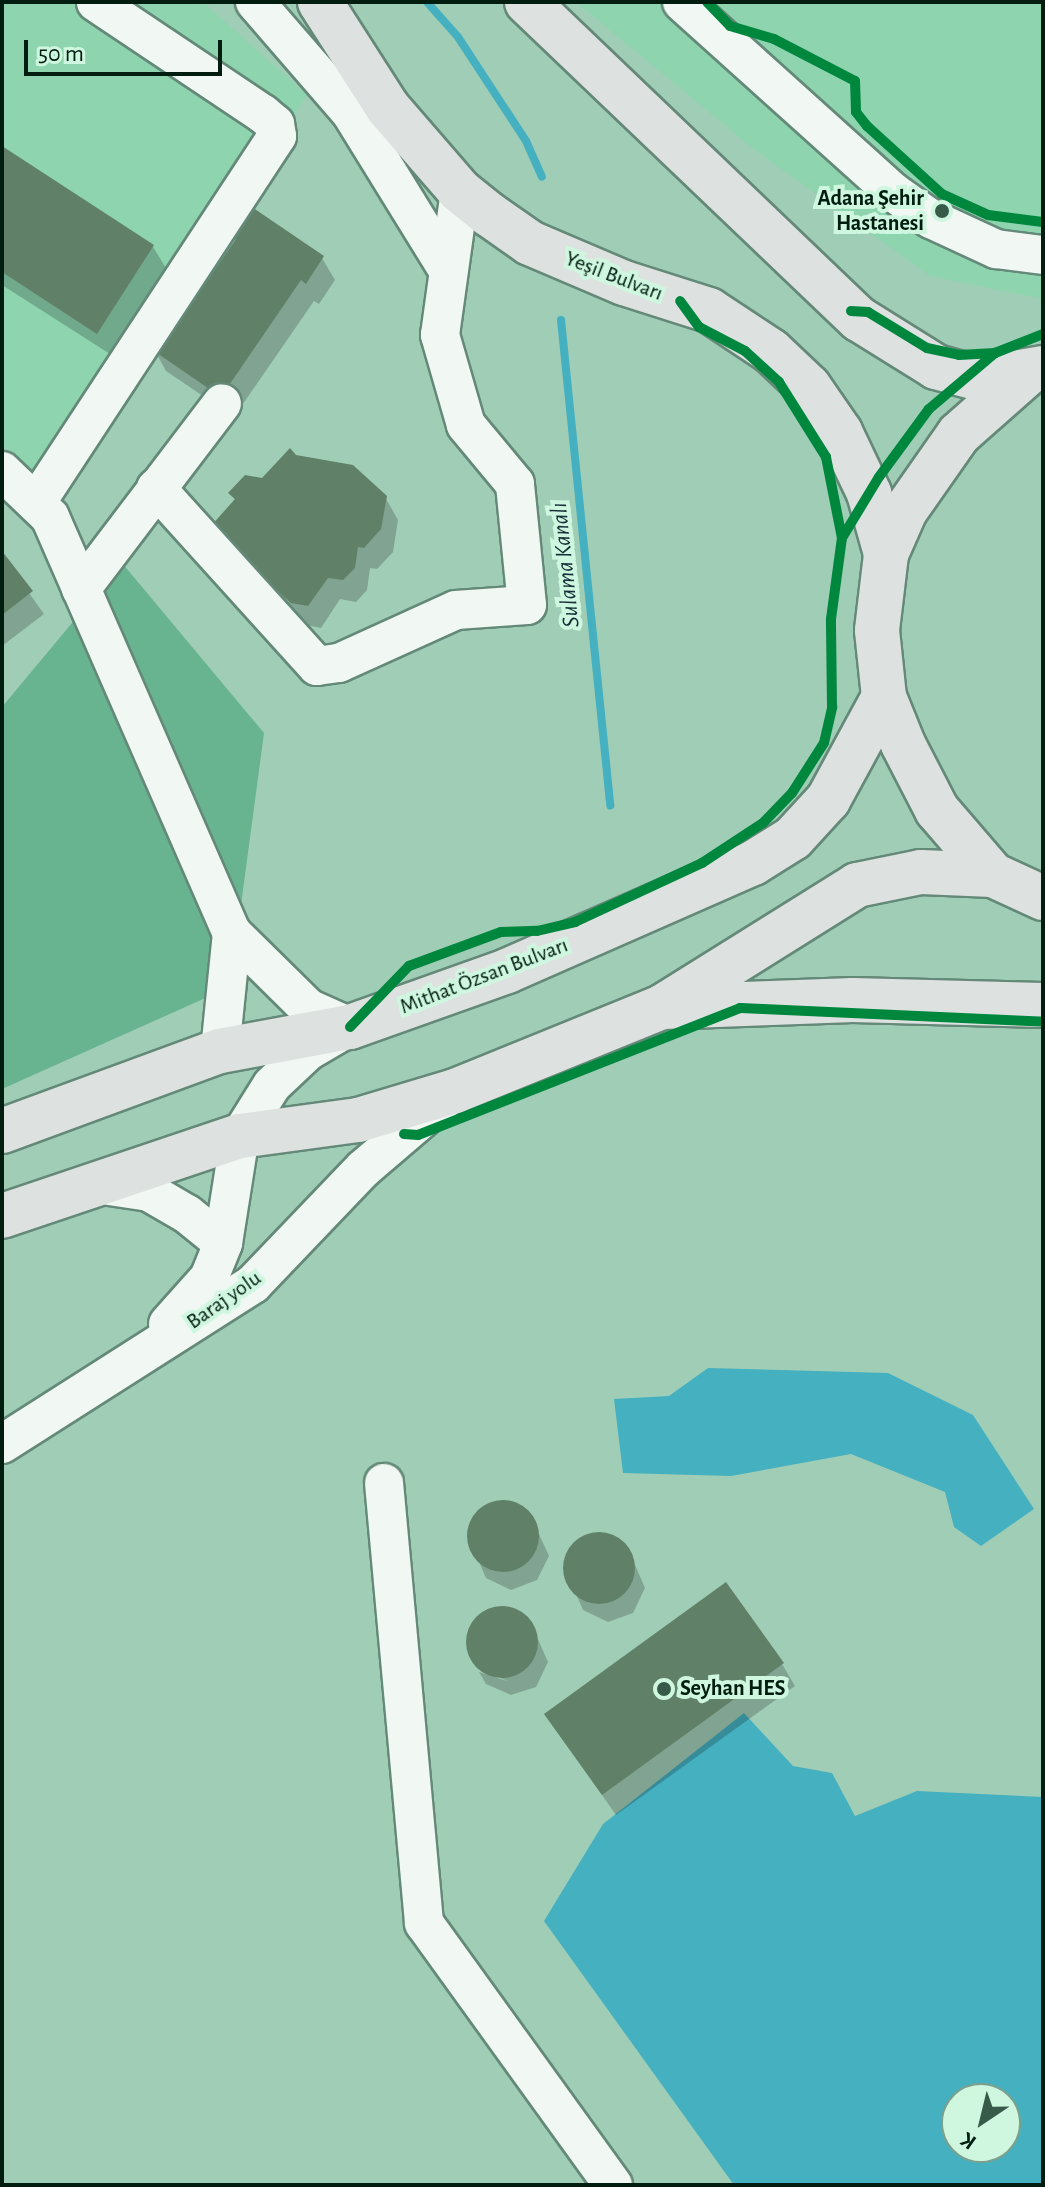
<!DOCTYPE html>
<meta charset="utf-8">
<style>
body{margin:0}
#map{position:relative;width:1045px;height:2187px;overflow:hidden;background:#a0cdb6;font-family:"Alegreya Sans",sans-serif}
div>[style]{position:absolute}
.built>*{inset:0;background:#8dd4af}
.forest>*{inset:0;background:#68b390}
.water>*{inset:0;background:#45b0c0}
.shadow>*{inset:0;background:#0003}
.stream>*{height:8px;margin:-4px;padding:0 4px;transform-origin:4px;border-radius:4px;background:#45b0c0}
.building>*{inset:0;background:#618068}
.round{border-radius:50%}
.roads{filter:drop-shadow(2px 0 #648978) drop-shadow(-2px 0 #648978) drop-shadow(0 2px #648978) drop-shadow(0 -2px #648978)}
.minor>*{height:38px;margin:-19px;padding:0 19px;transform-origin:19px;border-radius:19px;background:#f1f8f4}
.major>*{height:44px;margin:-22px;padding:0 22px;transform-origin:22px;border-radius:22px;background:#dde1e0}
.cycleway>*{height:10px;margin:-5px;padding:0 5px;transform-origin:5px;border-radius:5px;background:#00873e}
.dots>*{width:22px;height:22px;translate:-50% -50%;box-sizing:border-box;border:4px solid #cff7e0;border-radius:50%}
span{translate:-50% -50%;white-space:nowrap;text-align:center;line-height:1.15;-webkit-text-stroke:8px #cff7e0;paint-order:stroke}
.poi-label{font-size:22px;color:#001d0f;font-weight:700}
.right{translate:-100% -50%;text-align:right}
.left{translate:0 -50%;text-align:left}
.street-label{font-size:22px;color:#001d0f}
.water-label{font-size:24px;color:#163038;font-style:italic}
.frame{position:absolute;inset:0;border:4px solid #001d0f;pointer-events:none}
.north{position:absolute;left:941px;top:2083px;width:80px;height:80px;box-sizing:border-box;background:#cff7e0;border:2px solid #7ca08c;border-radius:50%;rotate:215deg;font-size:22px;font-weight:700;line-height:32px;text-align:center;color:#001d0f}
.north::after{content:'';display:block;margin:auto;width:28px;height:36px;background:#385b49;clip-path:polygon(50% 0,100% 100%,50% 72%,0 100%)}
.scale{position:absolute;left:24px;top:40px;width:198px;height:36px;box-sizing:border-box;border:4px solid #001d0f;border-top:0;padding-left:10px;font-size:24px;line-height:28px;white-space:nowrap;color:#001d0f;-webkit-text-stroke:6px #cff7e0;paint-order:stroke}
</style>
<div id="map">
<div class="built">
<i style="clip-path:polygon(2px 2px,203px 2px,307px 95px,48px 487px,2px 444px)"></i>
<i style="clip-path:polygon(576px 2px,1043px 2px,1043px 299px,930px 276px,751px 147px)"></i>
</div>
<div class="forest">
<i style="clip-path:polygon(122px 563px,264px 733px,230px 987px,2px 1089px,2px 707px)"></i>
</div>
<div class="water">
<i style="clip-path:polygon(708px 1368px,888px 1373px,973px 1415px,1034px 1509px,981px 1546px,954px 1527px,945px 1492px,851px 1454px,731px 1476px,623px 1473px,614px 1399px,669px 1396px)"></i>
<i style="clip-path:polygon(evenodd,744px 1713px,793px 1766px,832px 1773px,855px 1816px,917px 1791px,1043px 1797px,1043px 2185px,734px 2185px,544px 1921px,603px 1824px,744px 1713px,957px 2099px,1005px 2099px,1005px 2147px,957px 2147px,957px 2099px)"></i>
</div>
<div class="shadow">
<i style="clip-path:polygon(2px 148px,153px 247px,166px 268px,110px 354px,2px 285px)"></i>
<i style="clip-path:polygon(231px 234px,322px 258px,335px 280px,319px 304px,314px 301px,234px 417px,166px 371px,154px 349px,192px 306px,236px 242px)"></i>
<i style="clip-path:polygon(296px 457px,385px 497px,398px 520px,393px 552px,377px 569px,370px 568px,367px 590px,356px 602px,340px 599px,321px 628px,306px 625px,225px 550px,236px 502px,231px 493px,263px 480px)"></i>
<i style="clip-path:polygon(2px 555px,44px 614px,2px 646px)"></i>
<i style="clip-path:polygon(505px 1500px,529px 1512px,549px 1556px,537px 1580px,511px 1590px,486px 1578px,467px 1534px,479px 1509px)"></i>
<i style="clip-path:polygon(601px 1532px,626px 1544px,645px 1588px,633px 1613px,608px 1622px,583px 1610px,564px 1566px,575px 1542px)"></i>
<i style="clip-path:polygon(504px 1606px,529px 1619px,548px 1662px,536px 1687px,511px 1695px,486px 1684px,479px 1672px,510px 1682px,477px 1668px,467px 1640px,478px 1616px)"></i>
<i style="clip-path:polygon(782px 1664px,795px 1686px,616px 1815px,546px 1715px)"></i>
</div>
<div class="stream">
<i style="left:427px;top:2px;width:47px;rotate:48.5deg"></i>
<i style="left:458px;top:37px;width:124px;rotate:56.8deg"></i>
<i style="left:526px;top:141px;width:39px;rotate:66deg"></i>
<i style="left:561px;top:320px;width:488px;rotate:84.2deg"></i>
</div>
<div class="building">
<i style="clip-path:polygon(2px 146px,154px 245px,97px 334px,2px 272px)"></i>
<i style="clip-path:polygon(249px 205px,324px 256px,306px 284px,301px 280px,221px 397px,151px 349px,185px 299px,191px 304px,236px 239px,229px 234px)"></i>
<i style="clip-path:polygon(290px 448px,296px 455px,353px 465px,387px 496px,381px 529px,364px 548px,358px 547px,355px 568px,343px 580px,328px 578px,308px 606px,291px 603px,210px 527px,235px 499px,228px 493px,245px 475px,262px 478px)"></i>
<i style="clip-path:polygon(2px 551px,33px 591px,2px 615px)"></i>
<i class="round" style="left:467px;top:1500px;width:72px;height:72px"></i>
<i class="round" style="left:563px;top:1532px;width:72px;height:72px"></i>
<i style="clip-path:polygon(726px 1582px,784px 1663px,602px 1795px,544px 1714px)"></i>
<i class="round" style="left:466px;top:1606px;width:72px;height:72px"></i>
</div>
<div class="roads">
<div class="minor">
<i style="left:255px;top:2px;width:147px;rotate:49.1deg"></i>
<i style="left:351px;top:113px;width:181px;rotate:58.3deg"></i>
<i style="left:682px;top:2px;width:284px;rotate:42deg"></i>
<i style="left:893px;top:192px;width:47px;rotate:35.4deg"></i>
<i style="left:931px;top:219px;width:72px;rotate:24.8deg"></i>
<i style="left:996px;top:249px;width:47px;rotate:7.3deg"></i>
<i style="left:2px;top:471px;width:66px;rotate:43.8deg"></i>
<i style="left:50px;top:517px;width:454px;rotate:66.4deg"></i>
<i style="left:232px;top:933px;width:107px;rotate:44.6deg"></i>
<i style="left:308px;top:1008px;width:46px;rotate:24.3deg"></i>
<i style="left:156px;top:488px;width:240px;rotate:47.9deg"></i>
<i style="left:317px;top:666px;width:22px;rotate:-8deg"></i>
<i style="left:339px;top:663px;width:128px;rotate:-24.4deg"></i>
<i style="left:456px;top:610px;width:71px;rotate:-4deg"></i>
<i style="left:527px;top:605px;width:122px;rotate:-95.7deg"></i>
<i style="left:515px;top:484px;width:77px;rotate:-129.7deg"></i>
<i style="left:466px;top:425px;width:94px;rotate:-106.1deg"></i>
<i style="left:440px;top:335px;width:145px;rotate:-82.1deg"></i>
<i style="left:36px;top:503px;width:439px;rotate:-56.7deg"></i>
<i style="left:277px;top:136px;width:12px;rotate:-99deg"></i>
<i style="left:275px;top:124px;width:16px;rotate:-140deg"></i>
<i style="left:263px;top:114px;width:201px;rotate:-146.2deg"></i>
<i style="left:81px;top:589px;width:233px;rotate:-52.8deg"></i>
<i style="left:220px;top:1051px;width:119px;rotate:-84.2deg"></i>
<i style="left:96px;top:1184px;width:54px;rotate:8.6deg"></i>
<i style="left:149px;top:1192px;width:44px;rotate:30.1deg"></i>
<i style="left:187px;top:1214px;width:46px;rotate:38.9deg"></i>
<i style="left:168px;top:1324px;width:62px;rotate:-48.3deg"></i>
<i style="left:209px;top:1278px;width:38px;rotate:-68deg"></i>
<i style="left:223px;top:1243px;width:108px;rotate:-81deg"></i>
<i style="left:240px;top:1136px;width:60px;rotate:-57.9deg"></i>
<i style="left:272px;top:1085px;width:50px;rotate:-43.4deg"></i>
<i style="left:308px;top:1051px;width:42px;rotate:-30.3deg"></i>
<i style="left:2px;top:1444px;width:298px;rotate:-32.5deg"></i>
<i style="left:253px;top:1284px;width:159px;rotate:-46.3deg"></i>
<i style="left:363px;top:1169px;width:118px;rotate:-40.5deg"></i>
<i style="left:384px;top:1483px;width:442px;rotate:84.8deg"></i>
<i style="left:424px;top:1923px;width:323px;rotate:54.2deg"></i>
</div>
<div class="major">
<i style="left:320px;top:2px;width:126px;rotate:57.3deg"></i>
<i style="left:388px;top:108px;width:110px;rotate:49.1deg"></i>
<i style="left:460px;top:191px;width:38px;rotate:39deg"></i>
<i style="left:490px;top:215px;width:49px;rotate:35deg"></i>
<i style="left:530px;top:243px;width:102px;rotate:23.1deg"></i>
<i style="left:624px;top:283px;width:89px;rotate:17.6deg"></i>
<i style="left:709px;top:310px;width:74px;rotate:33.5deg"></i>
<i style="left:771px;top:351px;width:52px;rotate:43.5deg"></i>
<i style="left:809px;top:387px;width:55px;rotate:55.4deg"></i>
<i style="left:840px;top:432px;width:68px;rotate:64.6deg"></i>
<i style="left:869px;top:493px;width:63px;rotate:74.4deg"></i>
<i style="left:527px;top:2px;width:459px;rotate:43.7deg"></i>
<i style="left:859px;top:319px;width:91px;rotate:31.9deg"></i>
<i style="left:936px;top:367px;width:46px;rotate:15.3deg"></i>
<i style="left:980px;top:379px;width:64px;rotate:-9.9deg"></i>
<i style="left:993px;top:875px;width:86px;rotate:-130.7deg"></i>
<i style="left:937px;top:810px;width:74px;rotate:-117.3deg"></i>
<i style="left:903px;top:744px;width:51px;rotate:-112deg"></i>
<i style="left:884px;top:697px;width:67px;rotate:-96deg"></i>
<i style="left:877px;top:630px;width:77px;rotate:-83.2deg"></i>
<i style="left:886px;top:554px;width:47px;rotate:-66.2deg"></i>
<i style="left:905px;top:511px;width:94px;rotate:-55deg"></i>
<i style="left:959px;top:434px;width:92px;rotate:-41.5deg"></i>
<i style="left:662px;top:1007px;width:191px;rotate:-2.1deg"></i>
<i style="left:853px;top:1000px;width:190px;rotate:1.5deg"></i>
<i style="left:2px;top:1131px;width:232px;rotate:-20.2deg"></i>
<i style="left:220px;top:1051px;width:132px;rotate:-10.5deg"></i>
<i style="left:350px;top:1027px;width:167px;rotate:-19.6deg"></i>
<i style="left:507px;top:971px;width:269px;rotate:-23.7deg"></i>
<i style="left:753px;top:863px;width:47px;rotate:-32deg"></i>
<i style="left:793px;top:838px;width:52px;rotate:-47.4deg"></i>
<i style="left:828px;top:800px;width:117px;rotate:-61.5deg"></i>
<i style="left:2px;top:1216px;width:251px;rotate:-18.6deg"></i>
<i style="left:240px;top:1136px;width:119px;rotate:-7.7deg"></i>
<i style="left:358px;top:1120px;width:101px;rotate:-16.6deg"></i>
<i style="left:455px;top:1091px;width:223px;rotate:-22.1deg"></i>
<i style="left:662px;top:1007px;width:230px;rotate:-32deg"></i>
<i style="left:857px;top:885px;width:65px;rotate:-11.5deg"></i>
<i style="left:921px;top:872px;width:72px;rotate:2.4deg"></i>
<i style="left:993px;top:875px;width:55px;rotate:24.7deg"></i>
</div>
</div>
<div class="cycleway">
<i style="left:707px;top:2px;width:33px;rotate:46deg"></i>
<i style="left:730px;top:26px;width:46px;rotate:16.5deg"></i>
<i style="left:774px;top:39px;width:91px;rotate:27.4deg"></i>
<i style="left:855px;top:81px;width:31px;rotate:88deg"></i>
<i style="left:856px;top:112px;width:18px;rotate:52deg"></i>
<i style="left:867px;top:126px;width:101px;rotate:42.2deg"></i>
<i style="left:942px;top:194px;width:51px;rotate:24.5deg"></i>
<i style="left:988px;top:215px;width:55px;rotate:7.3deg"></i>
<i style="left:851px;top:311px;width:17px;rotate:3deg"></i>
<i style="left:868px;top:312px;width:69px;rotate:31.4deg"></i>
<i style="left:927px;top:348px;width:33px;rotate:12deg"></i>
<i style="left:959px;top:355px;width:36px;rotate:-3deg"></i>
<i style="left:995px;top:353px;width:52px;rotate:-21.6deg"></i>
<i style="left:842px;top:538px;width:71px;rotate:-58.8deg"></i>
<i style="left:879px;top:477px;width:84px;rotate:-53.7deg"></i>
<i style="left:929px;top:409px;width:87px;rotate:-40.3deg"></i>
<i style="left:350px;top:1027px;width:85px;rotate:-46deg"></i>
<i style="left:409px;top:966px;width:98px;rotate:-20.3deg"></i>
<i style="left:501px;top:932px;width:36px;rotate:-2deg"></i>
<i style="left:537px;top:931px;width:39px;rotate:-13deg"></i>
<i style="left:575px;top:922px;width:140px;rotate:-24.9deg"></i>
<i style="left:702px;top:863px;width:73px;rotate:-33.3deg"></i>
<i style="left:763px;top:823px;width:42px;rotate:-46deg"></i>
<i style="left:792px;top:793px;width:59px;rotate:-57.4deg"></i>
<i style="left:824px;top:743px;width:37px;rotate:-77deg"></i>
<i style="left:832px;top:707px;width:88px;rotate:-90.7deg"></i>
<i style="left:831px;top:619px;width:82px;rotate:-82.3deg"></i>
<i style="left:842px;top:538px;width:83px;rotate:-101.2deg"></i>
<i style="left:826px;top:457px;width:89px;rotate:-122.1deg"></i>
<i style="left:779px;top:382px;width:46px;rotate:-137.6deg"></i>
<i style="left:745px;top:351px;width:52px;rotate:-152.4deg"></i>
<i style="left:699px;top:327px;width:32px;rotate:-126deg"></i>
<i style="left:404px;top:1134px;width:14px;rotate:4deg"></i>
<i style="left:418px;top:1135px;width:346px;rotate:-21.5deg"></i>
<i style="left:740px;top:1008px;width:303px;rotate:2.6deg"></i>
</div>
<div class="dots">
<i style="left:942px;top:211px;background:#385b49"></i>
<i style="left:664px;top:1689px;background:#385b49"></i>
</div>
<div class="poi-label">
<span class="right" style="left:924px;top:211px">Adana Şehir<br>Hastanesi</span>
<span class="left" style="left:680px;top:1689px">Seyhan HES</span>
</div>
<div class="street-label">
<span style="left:614px;top:276px;rotate:21deg">Yeşil Bulvarı</span>
<span style="left:484px;top:976px;rotate:-21deg">Mithat Özsan Bulvarı</span>
<span style="left:224px;top:1300px;rotate:-35deg">Baraj yolu</span>
</div>
<div class="water-label">
<span style="left:566px;top:565px;rotate:-96deg">Sulama Kanalı</span>
</div>
<div class="frame"></div>
<div class="north">K</div>
<div class="scale">50 m</div>
</div>
